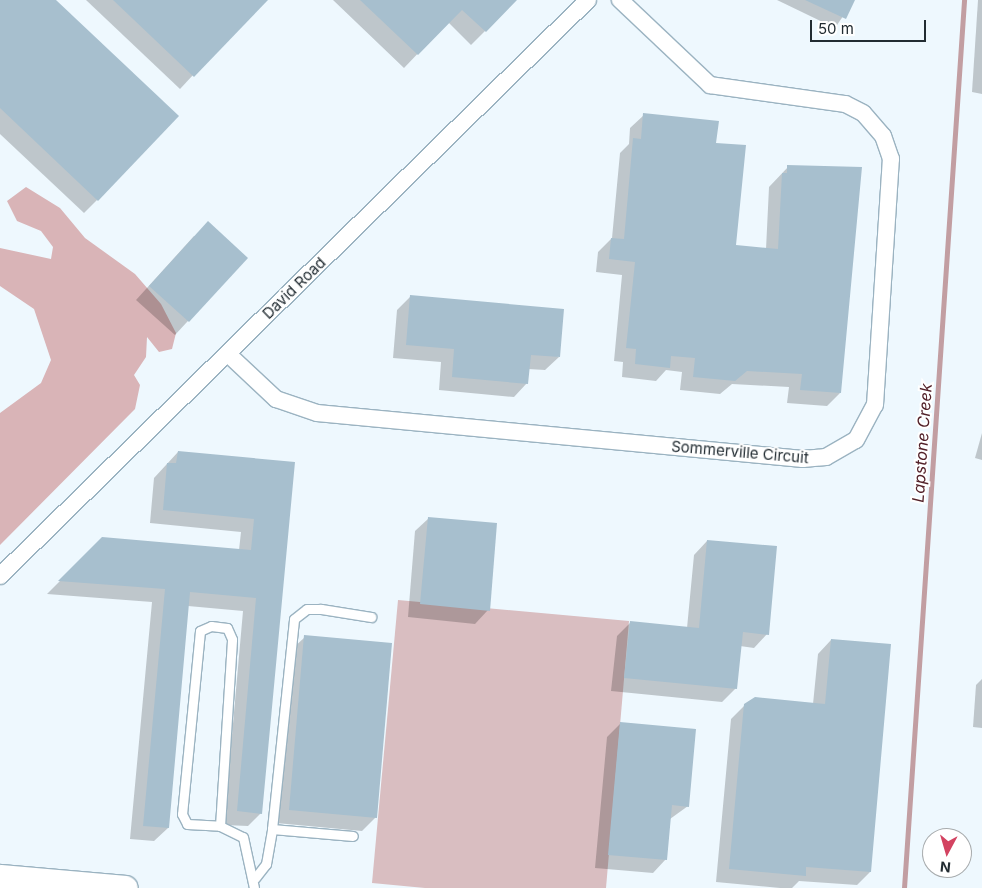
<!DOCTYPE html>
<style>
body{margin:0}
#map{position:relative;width:982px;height:888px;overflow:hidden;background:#eef8fe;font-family:Inter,sans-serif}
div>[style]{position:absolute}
.green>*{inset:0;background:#d9bec1}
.forest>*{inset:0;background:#d9b4b7}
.shadow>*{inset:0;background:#0003}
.stream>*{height:4.5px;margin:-2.25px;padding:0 2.25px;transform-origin:2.25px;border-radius:2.25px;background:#c29ea2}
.building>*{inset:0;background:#a7bfce}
.roads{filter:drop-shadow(1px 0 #9bb3c1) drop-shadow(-1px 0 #9bb3c1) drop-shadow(0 1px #9bb3c1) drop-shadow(0 -1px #9bb3c1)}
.lane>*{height:9px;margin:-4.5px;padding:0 4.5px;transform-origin:4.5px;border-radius:4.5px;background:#fff}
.street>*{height:16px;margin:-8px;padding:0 8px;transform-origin:8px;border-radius:8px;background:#fff}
.secondary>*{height:24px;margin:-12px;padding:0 12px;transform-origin:12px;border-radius:12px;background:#fff}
span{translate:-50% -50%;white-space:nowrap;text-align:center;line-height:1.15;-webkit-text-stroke:4px #fff;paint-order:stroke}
.street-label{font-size:15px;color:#222c32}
.water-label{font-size:16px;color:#522129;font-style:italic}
.north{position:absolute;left:922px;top:828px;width:50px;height:50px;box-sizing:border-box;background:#fff;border:1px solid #a7abad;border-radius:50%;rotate:186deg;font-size:14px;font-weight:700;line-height:20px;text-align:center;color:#222c32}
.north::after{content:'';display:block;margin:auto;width:18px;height:22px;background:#d34361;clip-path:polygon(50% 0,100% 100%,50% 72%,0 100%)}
.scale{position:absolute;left:810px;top:20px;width:116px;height:22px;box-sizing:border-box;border:2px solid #222c32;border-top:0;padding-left:6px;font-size:15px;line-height:18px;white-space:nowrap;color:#222c32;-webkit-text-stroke:4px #fff;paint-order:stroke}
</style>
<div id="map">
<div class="green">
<i style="clip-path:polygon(398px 600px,629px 621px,606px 888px,425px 888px,372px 883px)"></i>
</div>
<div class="forest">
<i style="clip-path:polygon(26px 187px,60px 208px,85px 238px,135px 274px,161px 304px,176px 333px,172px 349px,159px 352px,147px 337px,146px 357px,134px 375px,140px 385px,135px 409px,0 545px,0 413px,41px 383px,51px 360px,34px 309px,0 286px,0 248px,51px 259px,53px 247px,41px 231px,17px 221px,7px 201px)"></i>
</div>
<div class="shadow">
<i style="clip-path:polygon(0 0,54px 0,97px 200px,84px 213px,0 134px)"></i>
<i style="clip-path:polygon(86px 0,263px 0,180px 89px)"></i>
<i style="clip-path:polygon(333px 0,514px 0,514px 2px,471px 45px,448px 22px,404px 68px)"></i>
<i style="clip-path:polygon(777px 0,854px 0,835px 28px)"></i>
<i style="clip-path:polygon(978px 0,982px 0,982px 94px,972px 92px)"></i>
<i style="clip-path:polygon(644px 115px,715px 144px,735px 246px,766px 249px,769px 187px,788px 167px,840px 393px,827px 406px,787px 403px,789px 387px,732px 384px,720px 394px,680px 390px,682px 372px,666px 370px,656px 381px,622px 377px,623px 362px,614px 361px,622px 275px,596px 272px,598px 252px,612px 238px,620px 153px,629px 144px,630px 128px)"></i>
<i style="clip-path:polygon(194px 236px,246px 258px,175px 335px,136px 300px)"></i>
<i style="clip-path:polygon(410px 297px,559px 357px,545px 370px,528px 369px,527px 383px,514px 397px,439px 390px,441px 362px,393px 358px,397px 310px)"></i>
<i style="clip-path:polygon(982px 433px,982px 460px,975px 458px)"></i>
<i style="clip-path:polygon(178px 452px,293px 464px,261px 813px,248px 826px,224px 825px,243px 611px,188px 606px,168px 828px,154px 841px,130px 839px,152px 602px,47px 594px,103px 538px,239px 550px,241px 532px,150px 523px,154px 478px)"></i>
<i style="clip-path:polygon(429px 518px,488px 610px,475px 624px,408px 617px,415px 531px)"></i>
<i style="clip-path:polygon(707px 541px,767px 634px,754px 648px,740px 646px,736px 688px,722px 702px,611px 691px,617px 636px,630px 623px,687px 628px,694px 555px)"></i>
<i style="clip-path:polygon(305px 637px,376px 817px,362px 831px,276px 823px,291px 650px)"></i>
<i style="clip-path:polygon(831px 640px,870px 872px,857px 885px,799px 881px,792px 888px,780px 888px,716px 882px,731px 719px,745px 705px,813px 704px,818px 654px)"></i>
<i style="clip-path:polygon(982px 679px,982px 728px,973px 727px,976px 685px)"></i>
<i style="clip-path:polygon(621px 723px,688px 806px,670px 819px,666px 859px,653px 873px,595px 868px,607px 737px)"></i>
</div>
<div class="stream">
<i style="left:904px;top:888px;width:890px;rotate:-86.13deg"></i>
</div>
<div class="building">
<i style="clip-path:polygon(0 0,56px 0,179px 116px,98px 201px,0 108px)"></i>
<i style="clip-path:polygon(113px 0,268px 0,194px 77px)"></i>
<i style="clip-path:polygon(360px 0,517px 0,486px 32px,462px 10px,418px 55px)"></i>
<i style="clip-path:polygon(805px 0,855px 0,846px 19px)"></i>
<i style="clip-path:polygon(643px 113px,719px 121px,716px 143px,746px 145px,736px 245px,778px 249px,782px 173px,787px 173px,787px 165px,862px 167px,841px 393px,800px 390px,802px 374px,747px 371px,735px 381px,693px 377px,695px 358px,671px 356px,670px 368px,635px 364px,636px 349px,626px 348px,635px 262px,609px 259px,611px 238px,624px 239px,633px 138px,641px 139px)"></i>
<i style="clip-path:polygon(208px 221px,248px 258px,189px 322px,149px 286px)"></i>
<i style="clip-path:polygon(410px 295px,564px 309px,560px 357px,531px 355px,528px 384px,452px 377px,454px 349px,406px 345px)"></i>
<i style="clip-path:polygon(178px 451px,295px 462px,262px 814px,237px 811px,256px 598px,190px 592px,169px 828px,143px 826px,165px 589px,58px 581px,102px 537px,251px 550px,254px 519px,163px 510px,167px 463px,176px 463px)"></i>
<i style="clip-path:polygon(428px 517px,497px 523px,490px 611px,420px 604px)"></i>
<i style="clip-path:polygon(707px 540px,777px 546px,769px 635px,743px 632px,737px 689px,624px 678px,630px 621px,699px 628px)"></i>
<i style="clip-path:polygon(304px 635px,392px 643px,377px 818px,289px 810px)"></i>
<i style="clip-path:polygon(831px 639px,891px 644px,871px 872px,806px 867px,806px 876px,729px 869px,744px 704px,755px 697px,825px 704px)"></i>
<i style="clip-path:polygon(620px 722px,696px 729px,689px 807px,672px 805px,667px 860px,608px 855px)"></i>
</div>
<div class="roads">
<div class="lane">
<i style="left:220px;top:826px;width:187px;rotate:-86.3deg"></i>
<i style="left:232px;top:639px;width:12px;rotate:-114deg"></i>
<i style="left:227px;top:628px;width:16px;rotate:-173deg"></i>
<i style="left:211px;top:626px;width:12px;rotate:156deg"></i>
<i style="left:200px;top:631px;width:184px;rotate:95.6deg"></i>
<i style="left:182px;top:814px;width:11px;rotate:63deg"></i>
<i style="left:187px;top:824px;width:33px;rotate:3deg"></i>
<i style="left:220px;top:826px;width:25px;rotate:26deg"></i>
<i style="left:243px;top:837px;width:52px;rotate:77.8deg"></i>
<i style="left:272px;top:829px;width:211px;rotate:-84deg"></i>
<i style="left:294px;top:619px;width:16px;rotate:-38deg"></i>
<i style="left:307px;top:609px;width:14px"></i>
<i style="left:321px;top:609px;width:51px;rotate:9.1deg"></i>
<i style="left:255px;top:878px;width:18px;rotate:-52deg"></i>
<i style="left:266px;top:864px;width:36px;rotate:-80deg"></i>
<i style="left:272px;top:829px;width:81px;rotate:4.9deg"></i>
</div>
<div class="street">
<i style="left:228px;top:354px;width:66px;rotate:43.2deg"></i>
<i style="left:276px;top:399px;width:43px;rotate:18.9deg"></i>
<i style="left:317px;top:413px;width:488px;rotate:5.4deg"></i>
<i style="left:803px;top:459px;width:23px;rotate:-5deg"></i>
<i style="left:826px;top:457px;width:34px;rotate:-30deg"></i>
<i style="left:856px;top:440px;width:40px;rotate:-62deg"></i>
<i style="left:875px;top:405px;width:247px;rotate:-86.3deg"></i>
<i style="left:891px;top:159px;width:24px;rotate:-109deg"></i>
<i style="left:883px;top:136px;width:30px;rotate:-131deg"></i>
<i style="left:863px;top:113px;width:20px;rotate:-153deg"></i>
<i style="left:845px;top:104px;width:136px;rotate:-172deg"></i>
<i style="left:710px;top:85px;width:124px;rotate:-136.6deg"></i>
<i style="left:0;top:576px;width:823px;rotate:-44.41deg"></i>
</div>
<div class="secondary">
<i style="left:0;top:877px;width:126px;rotate:5deg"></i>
</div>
</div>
<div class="street-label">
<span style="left:294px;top:288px;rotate:-44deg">David Road</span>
<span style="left:740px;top:452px;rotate:5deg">Sommerville Circuit</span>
</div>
<div class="water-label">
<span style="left:922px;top:443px;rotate:-86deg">Lapstone Creek</span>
</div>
<div class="north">N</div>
<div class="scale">50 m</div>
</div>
